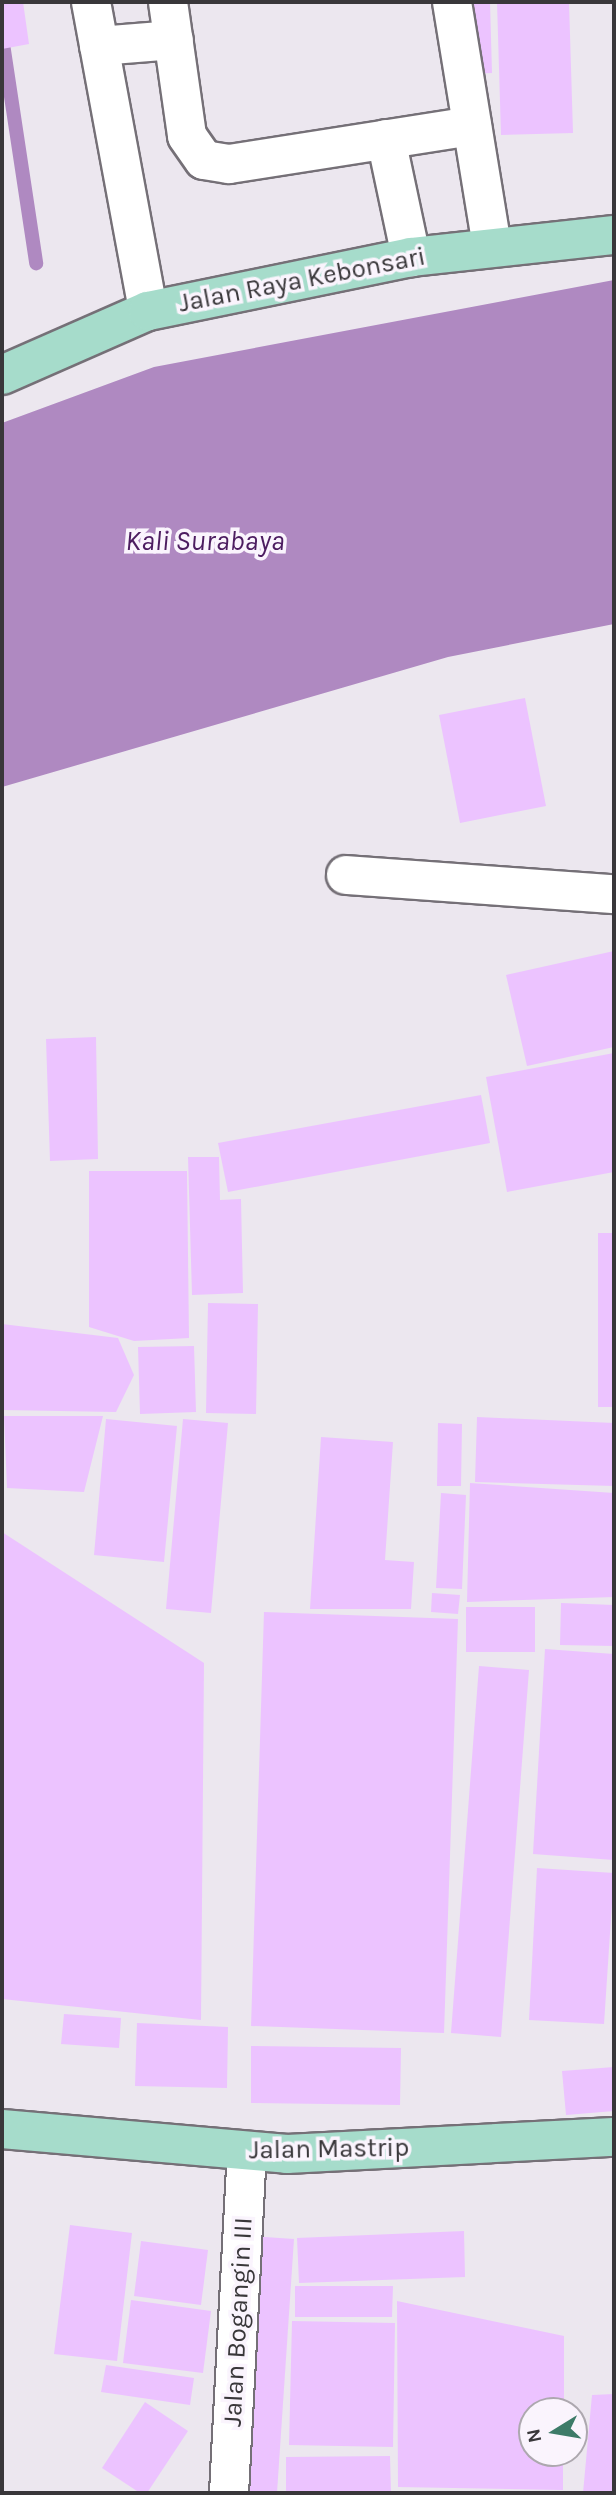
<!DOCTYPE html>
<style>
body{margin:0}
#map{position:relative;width:616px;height:2495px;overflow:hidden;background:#ece7ef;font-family:Karla,sans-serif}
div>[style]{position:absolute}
.water>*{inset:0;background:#af89c1}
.stream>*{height:14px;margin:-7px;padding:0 7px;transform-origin:7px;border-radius:7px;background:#af89c1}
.building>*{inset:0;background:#ecc3ff}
.roads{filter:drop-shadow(2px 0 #757077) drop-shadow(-2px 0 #757077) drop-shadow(0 2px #757077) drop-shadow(0 -2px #757077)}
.minor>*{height:38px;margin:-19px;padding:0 19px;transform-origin:19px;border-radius:19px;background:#fff}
.major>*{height:38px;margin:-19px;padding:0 19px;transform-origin:19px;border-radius:19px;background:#a6dccb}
span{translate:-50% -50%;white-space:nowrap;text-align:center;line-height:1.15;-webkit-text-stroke:7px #faf4fd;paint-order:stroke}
.street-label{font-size:26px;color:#39373a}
.water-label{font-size:28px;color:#4c1c60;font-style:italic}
.frame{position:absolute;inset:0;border:4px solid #39373a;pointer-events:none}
.north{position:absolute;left:518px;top:2397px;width:70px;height:70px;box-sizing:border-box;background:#faf4fd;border:2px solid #ada8af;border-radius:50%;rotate:259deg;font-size:19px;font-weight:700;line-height:28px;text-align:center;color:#39373a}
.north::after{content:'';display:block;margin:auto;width:24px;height:32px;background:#3d7b68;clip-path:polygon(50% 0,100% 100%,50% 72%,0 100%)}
</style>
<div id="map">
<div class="water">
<i style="clip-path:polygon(614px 280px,614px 624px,448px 657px,2px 787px,2px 423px,154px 367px)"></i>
</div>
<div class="stream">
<i style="left:2px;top:37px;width:229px;rotate:81.4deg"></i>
</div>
<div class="building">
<i style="clip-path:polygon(2px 2px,23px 2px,29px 44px,2px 49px)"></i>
<i style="clip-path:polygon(465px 2px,490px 2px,492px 73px,467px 74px)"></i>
<i style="clip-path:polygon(497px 2px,569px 2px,573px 133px,501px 135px)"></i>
<i style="clip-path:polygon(525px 698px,546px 806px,460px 823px,439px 715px)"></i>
<i style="clip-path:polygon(614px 951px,614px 1047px,527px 1066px,506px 975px)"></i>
<i style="clip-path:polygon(96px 1037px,98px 1159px,50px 1161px,46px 1039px)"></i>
<i style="clip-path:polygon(614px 1053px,614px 1172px,507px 1192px,486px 1077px)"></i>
<i style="clip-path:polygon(481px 1095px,490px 1143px,228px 1192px,218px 1143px)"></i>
<i style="clip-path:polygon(188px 1157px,219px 1157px,220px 1200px,241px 1199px,243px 1293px,192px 1295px)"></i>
<i style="clip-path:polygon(89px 1171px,187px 1171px,189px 1338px,134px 1341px,89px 1327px)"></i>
<i style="clip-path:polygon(598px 1233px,614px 1233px,614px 1407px,598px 1407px)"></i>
<i style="clip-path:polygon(208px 1303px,258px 1304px,256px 1414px,206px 1413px)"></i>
<i style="clip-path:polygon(2px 1324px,118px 1338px,134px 1375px,116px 1412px,2px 1410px)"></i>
<i style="clip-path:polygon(194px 1346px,196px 1412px,140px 1414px,138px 1347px)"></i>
<i style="clip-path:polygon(4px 1416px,103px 1416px,84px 1492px,7px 1488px)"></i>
<i style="clip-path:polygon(477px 1417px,614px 1423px,614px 1486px,475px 1482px)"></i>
<i style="clip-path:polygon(106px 1419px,177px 1426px,164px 1562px,94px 1555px)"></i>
<i style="clip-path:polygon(183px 1419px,228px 1423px,211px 1613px,166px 1609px)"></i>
<i style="clip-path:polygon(438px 1423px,462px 1424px,461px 1486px,437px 1486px)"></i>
<i style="clip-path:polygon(321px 1437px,393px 1442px,385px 1560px,414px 1562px,411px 1609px,310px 1609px)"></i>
<i style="clip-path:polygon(470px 1483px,614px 1493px,614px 1597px,467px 1602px)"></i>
<i style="clip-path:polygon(441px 1493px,466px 1495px,462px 1589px,436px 1588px)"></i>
<i style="clip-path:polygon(2px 1532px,204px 1663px,201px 2020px,2px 1999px)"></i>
<i style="clip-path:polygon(432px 1593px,460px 1595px,458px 1614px,431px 1612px)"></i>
<i style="clip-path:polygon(561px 1603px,614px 1605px,614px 1646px,560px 1645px)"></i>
<i style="clip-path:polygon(466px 1607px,535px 1607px,535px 1652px,466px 1652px)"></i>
<i style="clip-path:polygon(264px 1612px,458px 1619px,444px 2033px,251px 2026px)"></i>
<i style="clip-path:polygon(545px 1649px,614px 1654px,614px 1860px,533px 1854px)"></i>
<i style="clip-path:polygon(479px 1666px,529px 1670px,501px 2037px,451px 2033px)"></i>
<i style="clip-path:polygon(537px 1868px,614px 1873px,604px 2024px,529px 2020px)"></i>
<i style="clip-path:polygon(64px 2014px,121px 2018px,119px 2048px,61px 2044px)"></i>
<i style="clip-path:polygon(137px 2023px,228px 2027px,227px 2088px,135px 2086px)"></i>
<i style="clip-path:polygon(251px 2046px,401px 2048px,400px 2105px,251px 2103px)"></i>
<i style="clip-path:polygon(614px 2067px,614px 2111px,566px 2115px,562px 2071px)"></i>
<i style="clip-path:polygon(70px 2225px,132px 2233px,117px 2361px,54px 2354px)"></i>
<i style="clip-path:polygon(464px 2231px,465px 2277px,299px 2283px,297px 2238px)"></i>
<i style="clip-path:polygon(250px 2236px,294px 2239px,277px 2493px,233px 2493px)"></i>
<i style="clip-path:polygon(141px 2241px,208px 2250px,201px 2305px,134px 2296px)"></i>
<i style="clip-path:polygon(295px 2286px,393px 2286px,392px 2317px,295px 2317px)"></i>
<i style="clip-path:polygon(131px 2300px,211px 2311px,203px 2373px,123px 2363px)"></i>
<i style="clip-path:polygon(397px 2301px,564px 2336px,564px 2411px,532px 2411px,532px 2453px,563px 2453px,563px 2490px,398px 2487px)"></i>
<i style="clip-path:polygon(292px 2321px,395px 2323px,393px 2447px,289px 2445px)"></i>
<i style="clip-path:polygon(106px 2365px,194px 2378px,190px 2405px,101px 2392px)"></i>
<i style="clip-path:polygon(614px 2394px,614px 2493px,583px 2493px,592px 2395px)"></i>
<i style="clip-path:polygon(145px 2402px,188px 2431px,147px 2493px,140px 2493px,102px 2468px)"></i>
<i style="clip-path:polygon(390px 2456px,391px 2493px,286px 2493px,286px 2457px)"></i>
</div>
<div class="roads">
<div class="minor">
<i style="left:91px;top:2px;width:314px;rotate:79.5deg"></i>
<i style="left:168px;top:2px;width:135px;rotate:81.9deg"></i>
<i style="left:187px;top:136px;width:29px;rotate:55deg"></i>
<i style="left:204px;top:160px;width:25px;rotate:9deg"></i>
<i style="left:229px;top:164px;width:246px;rotate:-8.9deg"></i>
<i style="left:452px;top:2px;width:248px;rotate:80.7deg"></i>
<i style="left:99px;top:46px;width:75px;rotate:-4.6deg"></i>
<i style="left:386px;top:139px;width:121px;rotate:78deg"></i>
<i style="left:346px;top:875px;width:269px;rotate:4.1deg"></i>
<i style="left:229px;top:2493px;width:342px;rotate:-87deg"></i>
</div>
<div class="major">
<i style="left:2px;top:375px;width:159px;rotate:-23.7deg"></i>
<i style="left:148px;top:311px;width:268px;rotate:-11.6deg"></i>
<i style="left:411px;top:257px;width:204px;rotate:-6.2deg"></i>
<i style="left:2px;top:2129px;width:286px;rotate:5deg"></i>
<i style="left:287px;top:2154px;width:327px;rotate:-3deg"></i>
</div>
</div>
<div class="street-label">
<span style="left:302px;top:280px;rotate:-11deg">Jalan Raya Kebonsari</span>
<span style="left:329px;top:2149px;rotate:-1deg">Jalan Mastrip</span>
<span style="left:238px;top:2322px;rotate:-87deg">Jalan Bogangin III</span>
</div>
<div class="water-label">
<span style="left:205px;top:541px">Kali Surabaya</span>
</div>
<div class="frame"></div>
<div class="north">N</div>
</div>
